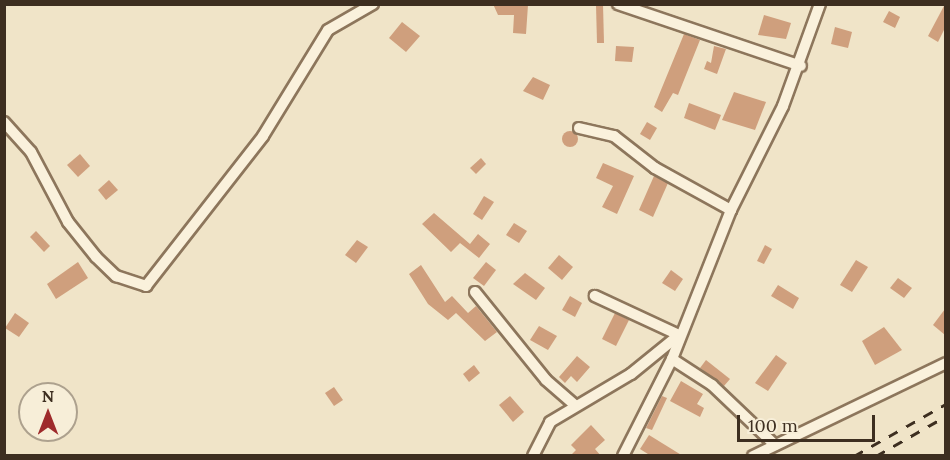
<!DOCTYPE html>
<style>
body{margin:0}
#map{position:relative;width:950px;height:460px;overflow:hidden;background:#f0e4c8;font-family:Lora,serif}
div>[style]{position:absolute}
.building>*{inset:0;background:#cf9f7d}
.round{border-radius:50%}
.roads{filter:drop-shadow(2px 0 #8d765c) drop-shadow(-2px 0 #8d765c) drop-shadow(0 2px #8d765c) drop-shadow(0 -2px #8d765c)}
.minor>*{height:10px;margin:-5px;padding:0 5px;transform-origin:5px;border-radius:5px;background:#faf1dc}
.rail>*{height:3px;margin-top:-1.5px;transform-origin:0;background:repeating-linear-gradient(90deg,#3d2e20 0 10px,transparent 0 20px)}
span{translate:-50% -50%;white-space:nowrap;text-align:center;line-height:1.15;-webkit-text-stroke:4.5px #f7eed8;paint-order:stroke}
.frame{position:absolute;inset:0;border:6px solid #3d2e20;pointer-events:none}
.north{position:absolute;left:18px;top:382px;width:60px;height:60px;box-sizing:border-box;background:#f7eed8;border:2px solid #ada18e;border-radius:50%;rotate:0deg;font-size:16px;font-weight:700;line-height:24px;text-align:center;color:#3d2e20}
.north::after{content:'';display:block;margin:auto;width:21px;height:27px;background:#9e2a2b;clip-path:polygon(50% 0,100% 100%,50% 72%,0 100%)}
.scale{position:absolute;left:737px;top:415px;width:138px;height:27px;box-sizing:border-box;border:3px solid #3d2e20;border-top:0;padding-left:8px;font-size:18px;line-height:21px;white-space:nowrap;color:#3d2e20;-webkit-text-stroke:4px #f7eed8;paint-order:stroke}
</style>
<div id="map">
<div class="building">
<i style="clip-path:polygon(493px 4px,528px 5px,526px 34px,513px 33px,514px 15px,498px 15px)"></i>
<i style="clip-path:polygon(603px 4px,604px 43px,597px 43px,596px 5px)"></i>
<i style="clip-path:polygon(945px 4px,945px 28px,938px 42px,928px 36px)"></i>
<i style="clip-path:polygon(889px 11px,900px 17px,895px 28px,883px 22px)"></i>
<i style="clip-path:polygon(764px 15px,791px 23px,786px 39px,758px 35px)"></i>
<i style="clip-path:polygon(402px 22px,420px 36px,406px 52px,389px 38px)"></i>
<i style="clip-path:polygon(835px 27px,852px 32px,848px 48px,831px 44px)"></i>
<i style="clip-path:polygon(684px 34px,700px 40px,678px 95px,673px 93px,662px 112px,654px 107px)"></i>
<i style="clip-path:polygon(616px 46px,634px 47px,632px 62px,615px 61px)"></i>
<i style="clip-path:polygon(714px 46px,726px 49px,717px 74px,704px 69px,707px 61px,711px 63px)"></i>
<i style="clip-path:polygon(533px 77px,550px 85px,543px 100px,523px 91px)"></i>
<i style="clip-path:polygon(734px 92px,766px 102px,755px 130px,722px 120px)"></i>
<i style="clip-path:polygon(689px 103px,721px 115px,715px 130px,684px 118px)"></i>
<i style="clip-path:polygon(647px 122px,657px 128px,650px 140px,640px 134px)"></i>
<i class="round" style="left:562px;top:131px;width:16px;height:16px"></i>
<i style="clip-path:polygon(80px 154px,90px 166px,78px 177px,67px 165px)"></i>
<i style="clip-path:polygon(481px 158px,486px 164px,476px 174px,470px 168px)"></i>
<i style="clip-path:polygon(603px 163px,634px 176px,617px 214px,602px 207px,613px 186px,596px 178px)"></i>
<i style="clip-path:polygon(654px 176px,668px 183px,653px 217px,639px 210px)"></i>
<i style="clip-path:polygon(109px 180px,118px 190px,106px 200px,98px 190px)"></i>
<i style="clip-path:polygon(484px 196px,494px 202px,482px 220px,473px 214px)"></i>
<i style="clip-path:polygon(434px 213px,470px 244px,478px 234px,490px 244px,479px 258px,460px 243px,451px 252px,422px 224px)"></i>
<i style="clip-path:polygon(514px 223px,527px 231px,519px 243px,506px 235px)"></i>
<i style="clip-path:polygon(36px 231px,50px 246px,44px 252px,30px 237px)"></i>
<i style="clip-path:polygon(357px 240px,368px 247px,356px 263px,345px 255px)"></i>
<i style="clip-path:polygon(765px 245px,772px 249px,764px 264px,757px 261px)"></i>
<i style="clip-path:polygon(559px 255px,573px 267px,562px 280px,548px 268px)"></i>
<i style="clip-path:polygon(856px 260px,868px 267px,852px 292px,840px 285px)"></i>
<i style="clip-path:polygon(78px 262px,88px 278px,56px 299px,47px 284px)"></i>
<i style="clip-path:polygon(486px 262px,496px 270px,484px 286px,473px 278px)"></i>
<i style="clip-path:polygon(421px 265px,445px 302px,452px 296px,468px 313px,476px 306px,497px 332px,485px 341px,456px 313px,448px 320px,428px 304px,409px 274px)"></i>
<i style="clip-path:polygon(671px 270px,683px 279px,675px 291px,662px 283px)"></i>
<i style="clip-path:polygon(525px 273px,545px 288px,536px 300px,513px 284px)"></i>
<i style="clip-path:polygon(898px 278px,912px 288px,904px 298px,890px 288px)"></i>
<i style="clip-path:polygon(778px 285px,799px 298px,793px 309px,771px 296px)"></i>
<i style="clip-path:polygon(570px 296px,582px 303px,575px 317px,562px 310px)"></i>
<i style="clip-path:polygon(945px 309px,945px 335px,933px 325px)"></i>
<i style="clip-path:polygon(15px 313px,29px 323px,19px 337px,5px 328px)"></i>
<i style="clip-path:polygon(615px 313px,629px 320px,616px 346px,602px 339px)"></i>
<i style="clip-path:polygon(539px 326px,557px 336px,548px 350px,530px 340px)"></i>
<i style="clip-path:polygon(884px 327px,902px 350px,875px 365px,862px 341px)"></i>
<i style="clip-path:polygon(776px 355px,787px 363px,768px 391px,755px 383px)"></i>
<i style="clip-path:polygon(577px 356px,590px 367px,577px 382px,571px 376px,565px 383px,559px 377px)"></i>
<i style="clip-path:polygon(706px 360px,730px 379px,724px 386px,700px 368px)"></i>
<i style="clip-path:polygon(474px 365px,480px 373px,469px 382px,463px 374px)"></i>
<i style="clip-path:polygon(681px 381px,703px 394px,697px 404px,704px 408px,700px 417px,670px 401px)"></i>
<i style="clip-path:polygon(334px 387px,343px 400px,334px 406px,325px 393px)"></i>
<i style="clip-path:polygon(510px 396px,524px 412px,513px 422px,499px 405px)"></i>
<i style="clip-path:polygon(662px 396px,667px 398px,652px 430px,646px 428px)"></i>
<i style="clip-path:polygon(591px 425px,605px 440px,595px 449px,601px 456px,570px 456px,576px 450px,571px 445px)"></i>
<i style="clip-path:polygon(649px 435px,683px 456px,651px 456px,640px 449px)"></i>
</div>
<div class="roads">
<div class="minor">
<i style="left:618px;top:4px;width:193px;rotate:18.7deg"></i>
<i style="left:4px;top:122px;width:40px;rotate:48deg"></i>
<i style="left:31px;top:152px;width:79px;rotate:62.1deg"></i>
<i style="left:68px;top:222px;width:45px;rotate:51.3deg"></i>
<i style="left:96px;top:257px;width:28px;rotate:44deg"></i>
<i style="left:116px;top:276px;width:32px;rotate:18deg"></i>
<i style="left:146px;top:286px;width:190px;rotate:-52deg"></i>
<i style="left:263px;top:136px;width:124px;rotate:-58.5deg"></i>
<i style="left:328px;top:30px;width:52px;rotate:-30deg"></i>
<i style="left:579px;top:128px;width:36px;rotate:13deg"></i>
<i style="left:614px;top:136px;width:52px;rotate:38deg"></i>
<i style="left:655px;top:168px;width:87px;rotate:28.9deg"></i>
<i style="left:475px;top:292px;width:113px;rotate:51.1deg"></i>
<i style="left:546px;top:380px;width:37px;rotate:41deg"></i>
<i style="left:672px;top:359px;width:48px;rotate:33deg"></i>
<i style="left:712px;top:385px;width:87px;rotate:43.6deg"></i>
<i style="left:533px;top:456px;width:38px;rotate:-63deg"></i>
<i style="left:550px;top:422px;width:94px;rotate:-30.7deg"></i>
<i style="left:631px;top:374px;width:62px;rotate:-39.1deg"></i>
<i style="left:679px;top:335px;width:93px;rotate:-155.1deg"></i>
<i style="left:623px;top:456px;width:109px;rotate:-63.2deg"></i>
<i style="left:672px;top:359px;width:160px;rotate:-68.4deg"></i>
<i style="left:731px;top:210px;width:116px;rotate:-63.4deg"></i>
<i style="left:783px;top:106px;width:109px;rotate:-70.1deg"></i>
<i style="left:753px;top:456px;width:214px;rotate:-25.7deg"></i>
</div>
</div>
<div class="rail">
<i style="left:854px;top:456px;width:106px;rotate:-29.5deg"></i>
<i style="left:876px;top:456px;width:81px;rotate:-29.7deg"></i>
</div>
<div class="frame"></div>
<div class="north">N</div>
<div class="scale">100 m</div>
</div>
